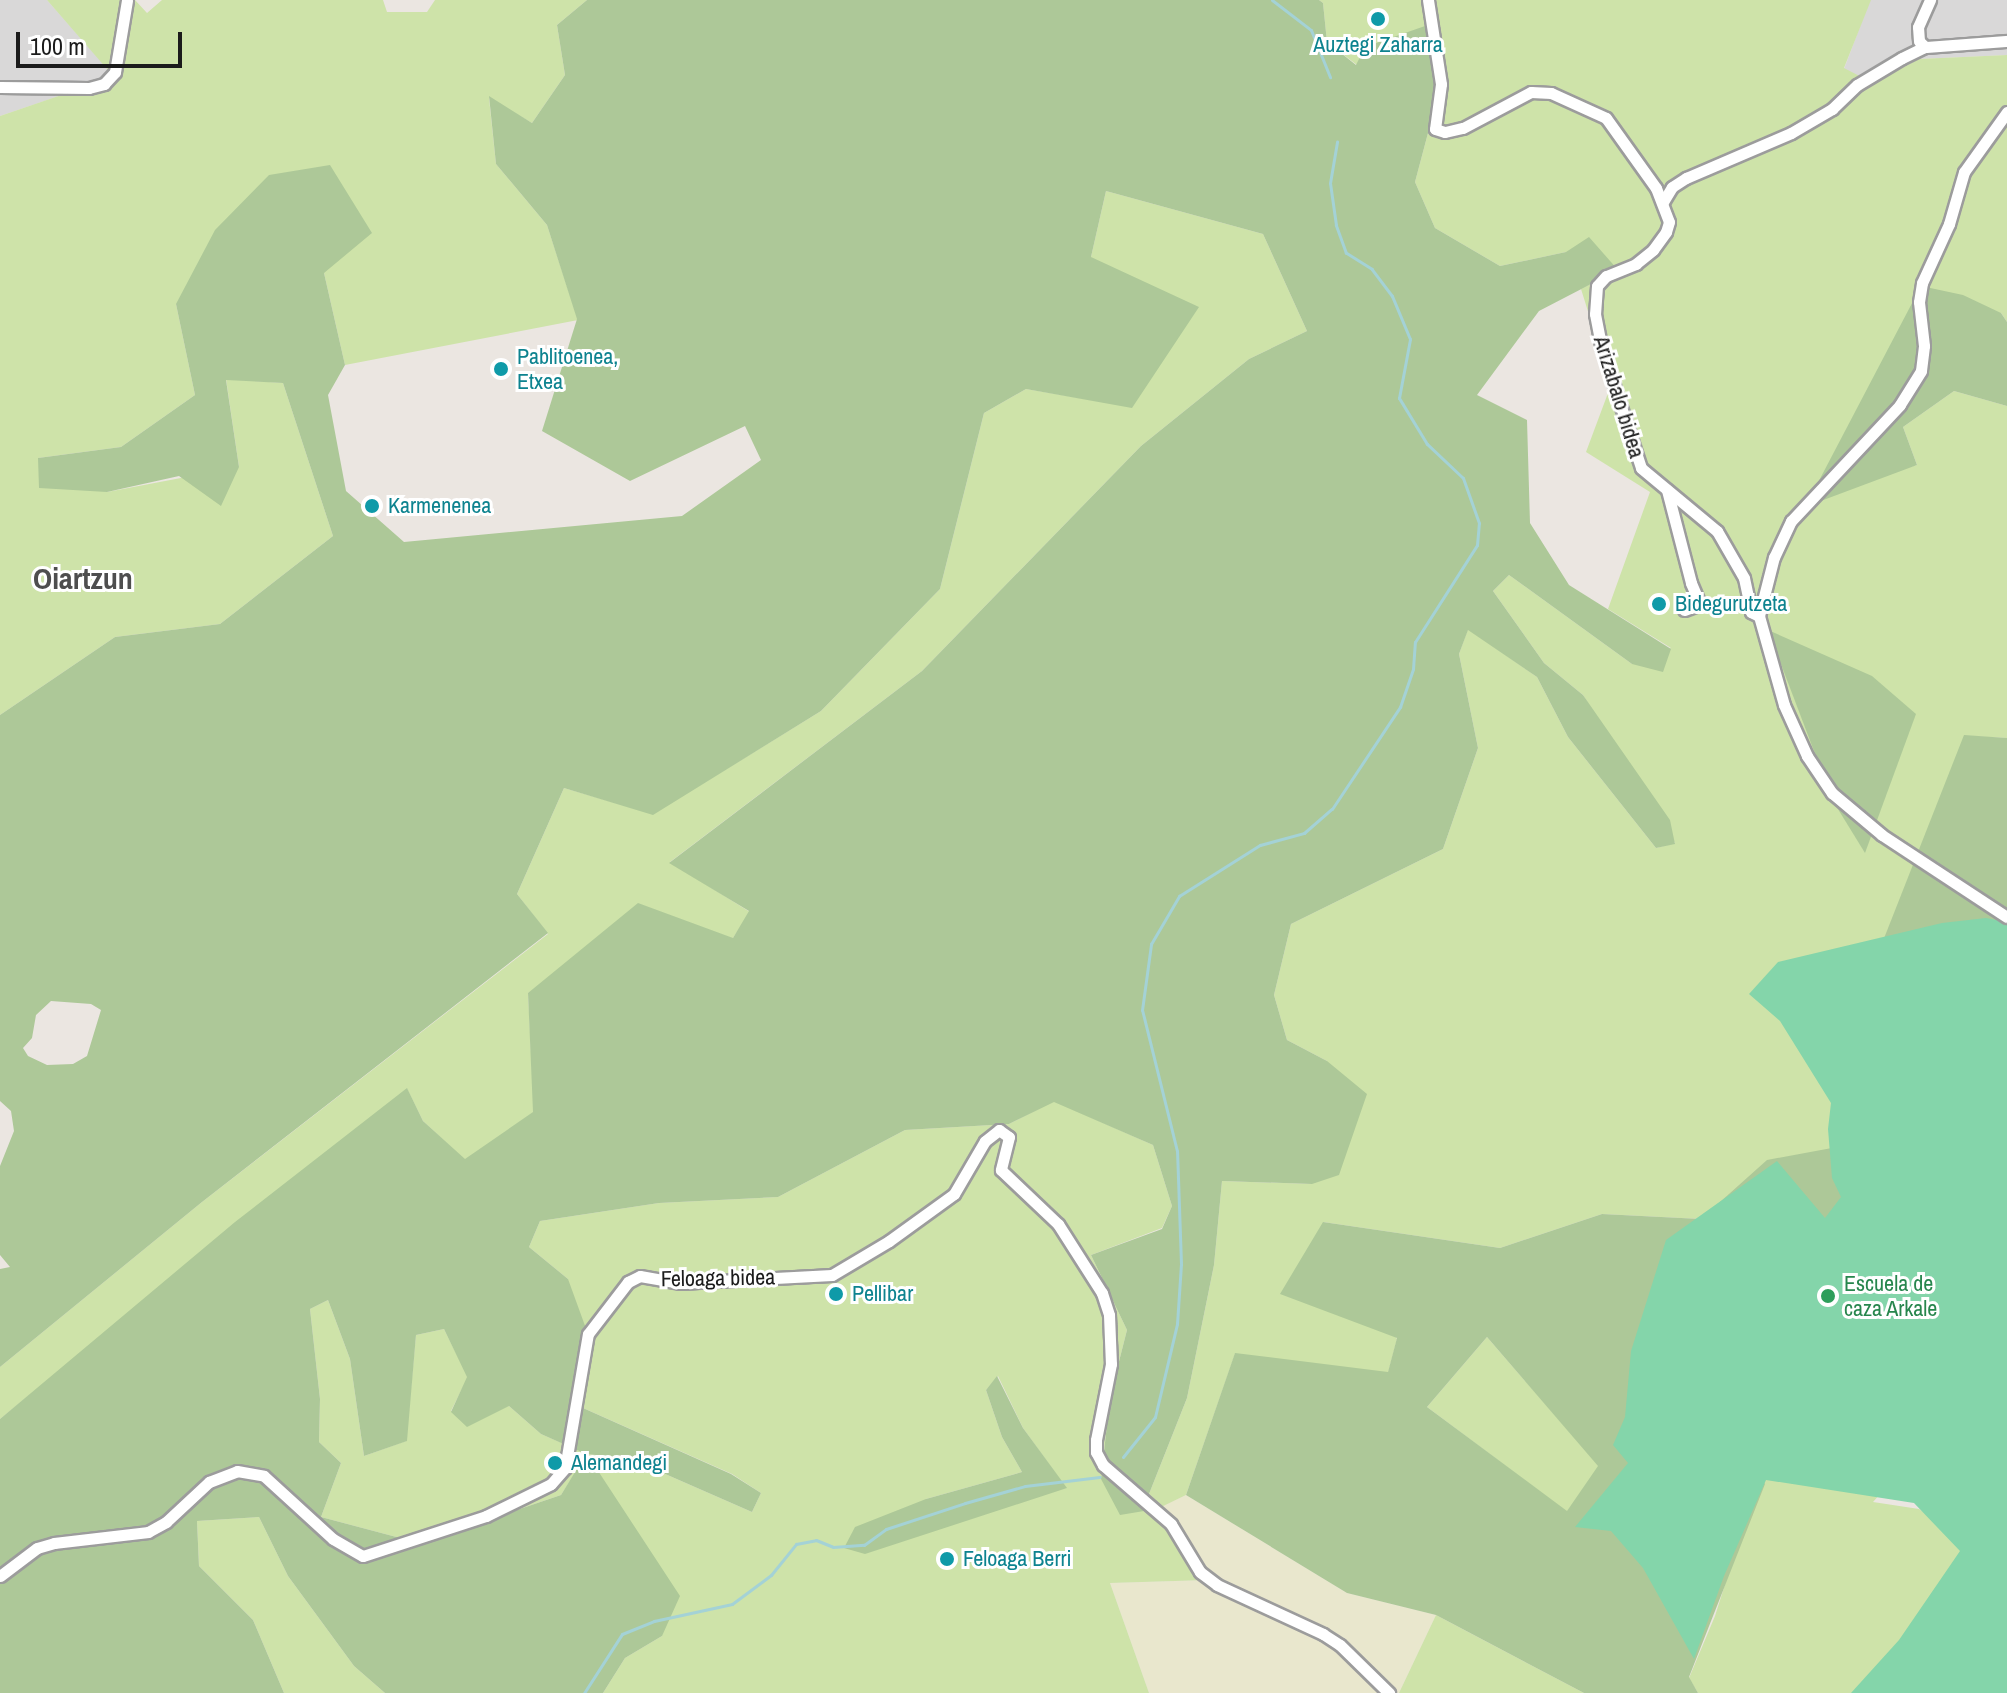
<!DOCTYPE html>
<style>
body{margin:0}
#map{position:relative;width:2007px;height:1693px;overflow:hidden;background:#ebe6e1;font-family:"Archivo Narrow",sans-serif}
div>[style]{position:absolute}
.residential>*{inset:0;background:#d9d8d8}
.farmland>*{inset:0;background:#e9e7cd}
.grass>*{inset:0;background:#cee3a9}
.forest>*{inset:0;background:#adc898}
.pitch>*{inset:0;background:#84d5aa}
.stream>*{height:3px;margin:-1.5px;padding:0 1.5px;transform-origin:1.5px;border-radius:1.5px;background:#a4d2d6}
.roads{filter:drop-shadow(2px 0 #9c9c9c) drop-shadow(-2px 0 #9c9c9c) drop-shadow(0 2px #9c9c9c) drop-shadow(0 -2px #9c9c9c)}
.minor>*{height:11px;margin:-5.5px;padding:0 5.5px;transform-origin:5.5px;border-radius:5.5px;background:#fff}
.dots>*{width:22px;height:22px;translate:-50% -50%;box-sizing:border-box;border:4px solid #fff;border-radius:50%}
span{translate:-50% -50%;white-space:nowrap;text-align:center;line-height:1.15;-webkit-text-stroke:6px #fff;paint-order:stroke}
.culture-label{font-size:22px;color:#0d838f}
.left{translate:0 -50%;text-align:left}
.street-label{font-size:22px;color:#1b1b1b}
.leisure-label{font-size:22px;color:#27864d}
.district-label{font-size:30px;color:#4e4e4e;font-weight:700}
.scale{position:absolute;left:16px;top:32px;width:166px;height:36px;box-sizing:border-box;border:4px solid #1b1b1b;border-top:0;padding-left:10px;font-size:24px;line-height:28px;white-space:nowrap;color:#1b1b1b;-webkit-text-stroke:6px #fff;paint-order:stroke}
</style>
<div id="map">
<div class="residential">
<i style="clip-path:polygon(0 0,47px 0,115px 77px,0 116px)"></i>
<i style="clip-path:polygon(1870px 0,2007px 0,2007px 55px,1919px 59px,1873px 83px,1844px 69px)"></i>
</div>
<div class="farmland">
<i style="clip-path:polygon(1186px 1495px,1347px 1593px,1436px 1615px,1399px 1693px,1149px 1693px,1110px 1583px,1207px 1580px,1156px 1509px)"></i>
</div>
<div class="grass">
<i style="clip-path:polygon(47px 0,135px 0,147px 13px,162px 0,383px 0,387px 12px,427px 12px,435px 0,587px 0,557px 25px,565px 75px,532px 123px,489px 98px,496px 164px,547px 225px,578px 320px,345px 365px,324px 273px,176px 304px,195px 395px,121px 447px,38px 458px,107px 492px,239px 467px,226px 379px,283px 383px,333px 536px,220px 624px,115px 637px,0 715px,0 116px,114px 77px)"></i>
<i style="clip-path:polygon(evenodd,1319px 0,1871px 0,1844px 68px,1873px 83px,1919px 59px,2007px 55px,2007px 322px,2001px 313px,1812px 494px,1917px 465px,1903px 427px,1954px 391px,2007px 406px,2007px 738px,1964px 736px,2007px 1351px,1873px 1502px,1919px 1509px,1972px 1547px,2007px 1693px,1698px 1693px,1689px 1678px,1715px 1616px,1735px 1553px,1712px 1422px,1701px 1219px,1602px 1214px,1500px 1248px,1323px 1222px,1397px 1339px,1388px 1373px,1235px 1354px,1186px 1495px,1157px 1509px,1207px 1580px,1110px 1583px,1149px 1693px,603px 1693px,625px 1658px,662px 1636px,587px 1454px,561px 1495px,419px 1543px,321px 1517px,341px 1463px,319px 1442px,320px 1399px,310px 1309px,328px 1300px,350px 1359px,364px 1456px,406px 1441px,416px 1335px,444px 1329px,468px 1377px,451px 1411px,509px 1406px,541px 1434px,587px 1454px,631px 1459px,752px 1512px,761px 1493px,732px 1474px,574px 1404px,568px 1279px,529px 1247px,540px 1221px,659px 1203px,778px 1197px,905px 1130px,1009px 1124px,1054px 1101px,1153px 1145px,1172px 1206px,1162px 1228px,1091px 1255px,1127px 1330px,1110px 1397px,1101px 1479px,1156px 1508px,1149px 1494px,1187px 1398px,1214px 1265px,1222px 1181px,1312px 1184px,1327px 1061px,1287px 1040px,1274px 995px,1291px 924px,1443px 849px,1478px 748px,1459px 654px,1468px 629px,1537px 677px,1568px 737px,1656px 848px,1675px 843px,1583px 695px,1544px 663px,1493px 591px,1509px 575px,1632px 664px,1671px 648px,1608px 609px,1650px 492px,1586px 452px,1611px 385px,1581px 289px,1618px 270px,1566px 252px,1500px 266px,1435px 228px,1415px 182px,1441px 84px,1357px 65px,1327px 42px,1323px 3px,1319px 0,998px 1376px,1023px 1428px,1066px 1488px,1041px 1494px,926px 1499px,1022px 1472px,1002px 1437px,986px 1390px,998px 1376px)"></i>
<i style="clip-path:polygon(1106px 191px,1263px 234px,1307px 331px,1249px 359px,1141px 446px,922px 671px,670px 862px,750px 912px,733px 938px,528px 993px,534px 1112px,465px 1160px,423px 1121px,407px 1089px,0 1419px,0 1367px,202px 1202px,548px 934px,517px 894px,564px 788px,653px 814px,821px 711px,940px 589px,984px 413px,1026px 389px,1133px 407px,1091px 257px)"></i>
<i style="clip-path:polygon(1487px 1337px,1599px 1466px,1567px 1512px,1427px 1407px)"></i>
<i style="clip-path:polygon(259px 1517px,288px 1576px,354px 1666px,385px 1693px,284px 1693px,253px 1620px,199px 1566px,197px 1521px)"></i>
<i style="clip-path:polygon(1436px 1615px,1470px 1633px,1584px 1693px,1399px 1693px)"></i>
</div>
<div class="forest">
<i style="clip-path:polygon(evenodd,587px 0,1319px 0,1323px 3px,1327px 42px,1356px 65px,1365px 47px,1425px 26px,1441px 84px,1415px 182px,1435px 228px,1500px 266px,1566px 252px,1589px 237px,1618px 270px,1539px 311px,1477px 395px,1527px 420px,1530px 523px,1569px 585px,1671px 649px,1663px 672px,1632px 664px,1509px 575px,1493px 591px,1544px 663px,1583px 695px,1670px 820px,1675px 844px,1656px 848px,1568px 737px,1537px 677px,1468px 630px,1459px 654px,1478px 748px,1443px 849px,1291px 924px,1274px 995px,1287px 1040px,1327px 1061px,1367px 1094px,1339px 1175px,1312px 1184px,1222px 1181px,1214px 1265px,1187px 1398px,1149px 1494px,1156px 1509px,1120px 1515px,1101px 1479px,1110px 1397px,1127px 1330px,1091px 1255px,1162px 1229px,1172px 1206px,1153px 1145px,1054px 1102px,1009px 1124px,905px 1130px,778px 1197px,659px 1203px,540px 1221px,529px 1247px,568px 1279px,592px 1345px,574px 1404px,731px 1474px,761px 1493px,752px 1512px,631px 1459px,587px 1454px,680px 1596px,662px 1636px,625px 1658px,603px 1693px,385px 1693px,354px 1666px,288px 1576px,259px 1517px,197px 1521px,199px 1566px,253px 1620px,284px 1693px,0 1693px,0 1419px,235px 1222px,407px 1088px,423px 1121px,465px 1159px,533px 1112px,528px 993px,638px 903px,733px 938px,749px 911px,669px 863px,922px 671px,1141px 446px,1249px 359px,1307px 331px,1263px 234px,1106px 191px,1091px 257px,1199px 307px,1132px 408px,1026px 389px,984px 413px,940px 589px,821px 711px,653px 815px,564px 788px,517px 894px,548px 933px,202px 1202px,0 1367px,0 1269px,10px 1267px,0 1255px,0 1166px,14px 1131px,11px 1111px,0 1101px,0 715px,115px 637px,220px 624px,333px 536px,283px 383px,226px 380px,239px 467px,221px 506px,179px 476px,107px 492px,39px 488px,38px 458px,121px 447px,195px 395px,176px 304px,215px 230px,269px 175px,330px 165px,372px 233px,324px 273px,345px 365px,328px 395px,346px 491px,404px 542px,682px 516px,761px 460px,745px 426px,630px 481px,542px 431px,577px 319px,547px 225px,496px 164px,489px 96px,532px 123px,565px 75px,557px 25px,587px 0,51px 1001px,91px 1004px,101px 1010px,87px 1056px,73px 1064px,47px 1065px,28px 1056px,23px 1048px,32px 1038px,36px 1015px,51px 1001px,587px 0,328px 1300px,350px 1359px,364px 1456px,407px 1441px,416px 1335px,444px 1329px,467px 1377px,451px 1412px,467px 1427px,509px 1406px,541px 1434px,586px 1454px,561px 1495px,419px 1543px,321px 1517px,341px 1463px,319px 1442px,320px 1399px,310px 1309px,328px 1300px)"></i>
<i style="clip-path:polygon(1921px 286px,1963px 295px,2001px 313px,2007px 322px,2007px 406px,1954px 391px,1903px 427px,1917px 465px,1818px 502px,1812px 494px)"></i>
<i style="clip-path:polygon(1768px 630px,1872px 676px,1916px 714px,1865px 853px,1833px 801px)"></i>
<i style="clip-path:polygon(1964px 735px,2007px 738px,2007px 923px,1881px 946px)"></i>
<i style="clip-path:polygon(evenodd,1848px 1145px,1861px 1210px,1712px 1422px,1765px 1484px,1689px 1677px,1698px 1693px,1584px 1693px,1436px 1615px,1347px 1593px,1186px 1495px,1235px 1353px,1388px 1372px,1397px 1338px,1280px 1294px,1323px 1222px,1500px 1248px,1602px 1214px,1701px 1219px,1767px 1160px,1848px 1145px,1487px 1337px,1598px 1466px,1567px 1511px,1427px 1407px,1487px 1337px)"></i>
<i style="clip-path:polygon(997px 1376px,1023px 1428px,1067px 1488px,865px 1554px,844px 1548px,855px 1527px,926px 1499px,1022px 1472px,1002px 1437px,986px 1390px)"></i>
</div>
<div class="pitch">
<i style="clip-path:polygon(1986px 918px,2007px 922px,2007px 1693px,1851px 1693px,1899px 1640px,1960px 1551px,1914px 1503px,1766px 1480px,1724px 1576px,1694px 1659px,1643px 1568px,1611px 1531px,1575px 1527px,1628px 1463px,1613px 1445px,1625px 1417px,1631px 1351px,1666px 1240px,1777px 1161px,1825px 1218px,1841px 1197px,1832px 1178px,1828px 1129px,1831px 1103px,1780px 1021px,1749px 994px,1778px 962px,1942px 923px)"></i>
</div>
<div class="stream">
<i style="left:1272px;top:0;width:49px;rotate:37.6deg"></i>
<i style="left:1311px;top:30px;width:51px;rotate:68deg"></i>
<i style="left:1123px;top:1457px;width:51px;rotate:-51.3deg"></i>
<i style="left:1155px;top:1417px;width:96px;rotate:-76.7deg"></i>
<i style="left:1177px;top:1324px;width:60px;rotate:-86.2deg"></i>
<i style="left:1181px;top:1264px;width:113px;rotate:-92deg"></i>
<i style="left:1177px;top:1151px;width:145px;rotate:-103.9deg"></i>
<i style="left:1142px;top:1010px;width:67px;rotate:-82.2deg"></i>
<i style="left:1151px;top:944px;width:56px;rotate:-59.7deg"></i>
<i style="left:1179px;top:896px;width:96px;rotate:-32.2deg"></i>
<i style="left:1260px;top:845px;width:46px;rotate:-15.3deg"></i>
<i style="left:1304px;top:833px;width:37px;rotate:-41deg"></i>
<i style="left:1332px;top:809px;width:123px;rotate:-56.3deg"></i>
<i style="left:1400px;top:707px;width:40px;rotate:-71.1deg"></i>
<i style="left:1413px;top:669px;width:27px;rotate:-86deg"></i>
<i style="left:1415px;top:642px;width:115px;rotate:-57.4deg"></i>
<i style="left:1477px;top:545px;width:22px;rotate:-85deg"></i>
<i style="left:1479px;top:523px;width:48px;rotate:-109.6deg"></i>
<i style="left:1463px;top:478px;width:50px;rotate:-136.6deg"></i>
<i style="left:1427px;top:444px;width:54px;rotate:-121.3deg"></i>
<i style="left:1399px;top:398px;width:60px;rotate:-79.4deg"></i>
<i style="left:1410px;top:339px;width:47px;rotate:-112.7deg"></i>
<i style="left:1392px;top:296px;width:34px;rotate:-127deg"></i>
<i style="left:1372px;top:269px;width:31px;rotate:-148deg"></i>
<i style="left:1346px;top:253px;width:30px;rotate:-110deg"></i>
<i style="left:1336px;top:225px;width:42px;rotate:-98.1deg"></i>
<i style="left:1330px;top:183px;width:42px;rotate:-80.3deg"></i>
<i style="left:584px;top:1693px;width:70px;rotate:-57.2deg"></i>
<i style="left:622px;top:1634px;width:35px;rotate:-22deg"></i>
<i style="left:654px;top:1621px;width:80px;rotate:-12.3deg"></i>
<i style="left:732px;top:1604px;width:49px;rotate:-36.6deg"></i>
<i style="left:771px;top:1575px;width:40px;rotate:-51deg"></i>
<i style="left:796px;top:1544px;width:20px;rotate:-11deg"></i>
<i style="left:816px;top:1540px;width:18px;rotate:22deg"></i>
<i style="left:833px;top:1547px;width:31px;rotate:-4deg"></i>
<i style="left:864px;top:1545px;width:27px;rotate:-36deg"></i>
<i style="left:886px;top:1529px;width:83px;rotate:-18.2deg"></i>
<i style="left:965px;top:1503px;width:62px;rotate:-15.8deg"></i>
<i style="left:1025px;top:1486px;width:75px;rotate:-6.9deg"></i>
</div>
<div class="roads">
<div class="minor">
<i style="left:1428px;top:0;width:85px;rotate:81.2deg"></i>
<i style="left:1441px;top:84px;width:45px;rotate:97.6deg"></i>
<i style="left:1435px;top:129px;width:10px;rotate:17deg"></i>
<i style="left:1445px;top:132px;width:18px;rotate:-13deg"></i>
<i style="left:1463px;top:128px;width:77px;rotate:-27.9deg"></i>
<i style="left:1531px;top:92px;width:20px;rotate:3deg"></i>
<i style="left:1551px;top:93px;width:60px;rotate:24.4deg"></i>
<i style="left:1606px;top:118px;width:86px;rotate:54.5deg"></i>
<i style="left:1656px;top:188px;width:36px;rotate:69deg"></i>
<i style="left:1669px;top:222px;width:10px;rotate:107deg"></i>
<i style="left:1666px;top:232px;width:22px;rotate:126deg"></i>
<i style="left:1653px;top:250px;width:22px;rotate:141deg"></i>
<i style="left:1636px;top:264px;width:32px;rotate:158deg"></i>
<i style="left:1606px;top:276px;width:13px;rotate:132deg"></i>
<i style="left:1597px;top:286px;width:28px;rotate:94deg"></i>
<i style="left:1595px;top:314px;width:33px;rotate:79deg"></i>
<i style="left:1601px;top:346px;width:128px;rotate:71.8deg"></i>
<i style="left:1641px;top:468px;width:99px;rotate:39.7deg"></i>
<i style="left:1717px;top:531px;width:54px;rotate:60.1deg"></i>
<i style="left:1744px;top:578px;width:35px;rotate:78deg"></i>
<i style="left:1751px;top:612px;width:9px;rotate:27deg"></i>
<i style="left:1925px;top:47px;width:8px;rotate:-135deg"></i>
<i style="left:1919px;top:41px;width:14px;rotate:-94deg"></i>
<i style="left:1918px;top:27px;width:30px;rotate:-66deg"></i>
<i style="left:0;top:87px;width:89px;rotate:0.6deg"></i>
<i style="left:89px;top:88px;width:16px;rotate:-15deg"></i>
<i style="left:104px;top:84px;width:16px;rotate:-47deg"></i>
<i style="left:115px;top:72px;width:73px;rotate:-80.5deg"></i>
<i style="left:2007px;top:112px;width:74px;rotate:125.6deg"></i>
<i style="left:1964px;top:172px;width:54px;rotate:106.1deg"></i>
<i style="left:1949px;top:224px;width:65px;rotate:114.6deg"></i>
<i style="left:1922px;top:283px;width:19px;rotate:99deg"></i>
<i style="left:1919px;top:302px;width:44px;rotate:83.5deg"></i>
<i style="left:1924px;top:346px;width:25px;rotate:97deg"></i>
<i style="left:1921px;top:371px;width:40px;rotate:122deg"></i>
<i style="left:1900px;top:405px;width:159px;rotate:133.2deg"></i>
<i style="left:1791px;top:521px;width:40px;rotate:115deg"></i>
<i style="left:1774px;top:557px;width:61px;rotate:104.3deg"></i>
<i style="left:1759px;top:616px;width:92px;rotate:74.3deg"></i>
<i style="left:1784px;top:705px;width:56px;rotate:65.7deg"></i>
<i style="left:1807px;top:756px;width:45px;rotate:56deg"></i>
<i style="left:1832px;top:793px;width:65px;rotate:40deg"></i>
<i style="left:1882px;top:835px;width:149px;rotate:33.3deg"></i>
<i style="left:1663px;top:202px;width:17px;rotate:-59deg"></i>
<i style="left:1672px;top:187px;width:17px;rotate:-33deg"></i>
<i style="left:1686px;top:178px;width:114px;rotate:-23.2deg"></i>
<i style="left:1791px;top:133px;width:48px;rotate:-30.3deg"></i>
<i style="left:1832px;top:109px;width:35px;rotate:-44deg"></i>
<i style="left:1857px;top:85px;width:52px;rotate:-31deg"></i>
<i style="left:1902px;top:58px;width:25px;rotate:-26deg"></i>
<i style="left:1925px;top:47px;width:82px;rotate:-4.2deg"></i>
<i style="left:1667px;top:490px;width:96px;rotate:75.5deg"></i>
<i style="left:1691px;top:583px;width:23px;rotate:67deg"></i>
<i style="left:1700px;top:604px;width:17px;rotate:159deg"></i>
<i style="left:0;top:1576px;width:46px;rotate:-37.1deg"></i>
<i style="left:37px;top:1548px;width:18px;rotate:-16deg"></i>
<i style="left:54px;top:1543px;width:95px;rotate:-6.7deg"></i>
<i style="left:148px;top:1532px;width:21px;rotate:-29deg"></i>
<i style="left:166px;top:1522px;width:59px;rotate:-42.9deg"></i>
<i style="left:209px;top:1482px;width:30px;rotate:-21deg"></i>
<i style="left:237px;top:1471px;width:27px;rotate:10deg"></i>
<i style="left:264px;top:1476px;width:93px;rotate:42.4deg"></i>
<i style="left:333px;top:1539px;width:34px;rotate:30deg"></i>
<i style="left:363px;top:1556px;width:129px;rotate:-18deg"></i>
<i style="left:486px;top:1516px;width:72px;rotate:-26.2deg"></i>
<i style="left:551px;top:1484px;width:21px;rotate:-49deg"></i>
<i style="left:565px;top:1468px;width:136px;rotate:-80.3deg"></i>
<i style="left:588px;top:1334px;width:66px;rotate:-52.4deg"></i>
<i style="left:628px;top:1282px;width:13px;rotate:-27deg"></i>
<i style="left:640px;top:1276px;width:41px;rotate:9.9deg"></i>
<i style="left:680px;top:1283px;width:152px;rotate:-3deg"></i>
<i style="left:832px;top:1275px;width:66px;rotate:-30.8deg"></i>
<i style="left:889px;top:1241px;width:80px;rotate:-35.9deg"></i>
<i style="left:954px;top:1194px;width:61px;rotate:-59.7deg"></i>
<i style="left:985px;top:1141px;width:18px;rotate:-38deg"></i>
<i style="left:999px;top:1130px;width:12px;rotate:35deg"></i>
<i style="left:1009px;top:1137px;width:34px;rotate:104deg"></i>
<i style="left:1001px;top:1170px;width:79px;rotate:43.5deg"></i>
<i style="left:1058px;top:1224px;width:82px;rotate:57.5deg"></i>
<i style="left:1102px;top:1293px;width:23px;rotate:72deg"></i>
<i style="left:1109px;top:1315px;width:49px;rotate:87.7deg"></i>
<i style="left:1111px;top:1364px;width:77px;rotate:101.2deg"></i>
<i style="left:1096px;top:1440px;width:12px;rotate:90deg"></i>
<i style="left:1096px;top:1452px;width:15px;rotate:62deg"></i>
<i style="left:1103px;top:1465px;width:90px;rotate:40.9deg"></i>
<i style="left:1171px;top:1524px;width:56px;rotate:58.9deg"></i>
<i style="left:1200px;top:1572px;width:21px;rotate:37deg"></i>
<i style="left:1217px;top:1585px;width:117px;rotate:24.8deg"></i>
<i style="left:1323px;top:1634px;width:20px;rotate:33deg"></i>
<i style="left:1340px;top:1645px;width:69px;rotate:44.4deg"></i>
</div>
</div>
<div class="dots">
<i style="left:1378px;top:19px;background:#0f9aa8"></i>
<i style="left:501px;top:369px;background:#0f9aa8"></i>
<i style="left:372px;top:506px;background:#0f9aa8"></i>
<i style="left:1659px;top:604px;background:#0f9aa8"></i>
<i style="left:836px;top:1294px;background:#0f9aa8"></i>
<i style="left:1828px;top:1296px;background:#2e9e5b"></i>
<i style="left:555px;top:1463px;background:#0f9aa8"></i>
<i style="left:947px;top:1559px;background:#0f9aa8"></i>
</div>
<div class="culture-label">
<span style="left:1378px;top:45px">Auztegi Zaharra</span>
<span class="left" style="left:517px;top:369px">Pablitoenea,<br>Etxea</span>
<span class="left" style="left:388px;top:506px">Karmenenea</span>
<span class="left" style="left:1675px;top:604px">Bidegurutzeta</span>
<span class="left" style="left:852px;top:1294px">Pellibar</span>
<span class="left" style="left:571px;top:1463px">Alemandegi</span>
<span class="left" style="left:963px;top:1559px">Feloaga Berri</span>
</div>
<div class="street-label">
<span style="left:1619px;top:397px;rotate:73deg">Arizabalo bidea</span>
<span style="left:718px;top:1278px;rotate:-1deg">Feloaga bidea</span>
</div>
<div class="leisure-label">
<span class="left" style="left:1844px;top:1296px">Escuela de<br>caza Arkale</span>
</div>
<div class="district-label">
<span style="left:83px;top:578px">Oiartzun</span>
</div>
<div class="scale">100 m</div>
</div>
